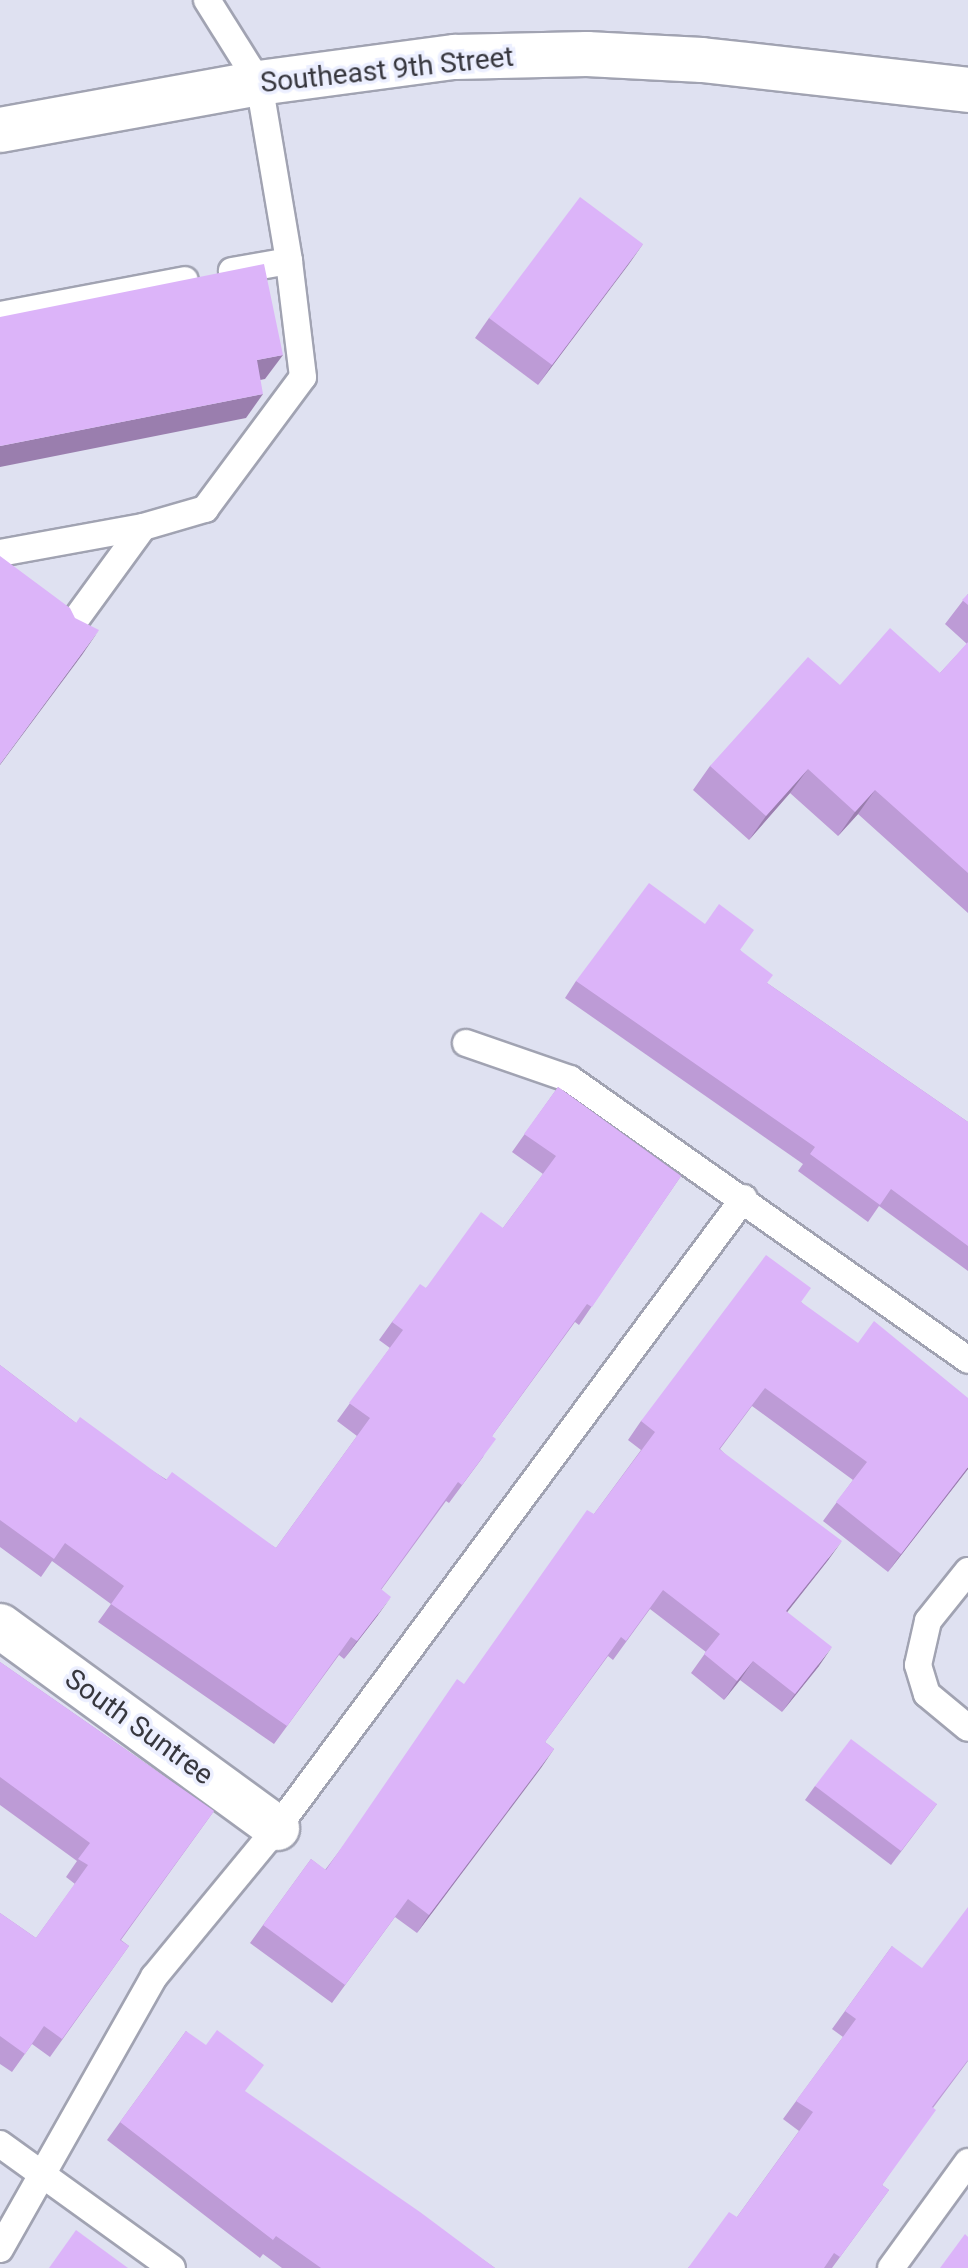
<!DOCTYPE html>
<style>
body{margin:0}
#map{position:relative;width:968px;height:2268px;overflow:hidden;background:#dfe1f1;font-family:Roboto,sans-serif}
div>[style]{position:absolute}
.roads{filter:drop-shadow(2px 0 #a1a3b2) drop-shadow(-2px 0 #a1a3b2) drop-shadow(0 2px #a1a3b2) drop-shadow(0 -2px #a1a3b2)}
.lane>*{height:26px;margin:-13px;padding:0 13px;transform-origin:13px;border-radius:13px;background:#fff}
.street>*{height:44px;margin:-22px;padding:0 22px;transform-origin:22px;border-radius:22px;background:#fff}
.secondary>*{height:44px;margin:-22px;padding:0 22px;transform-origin:22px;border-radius:22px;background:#fff}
.wall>*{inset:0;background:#bd9bd6}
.shaded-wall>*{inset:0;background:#9a7eae}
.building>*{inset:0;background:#dcb4f9}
span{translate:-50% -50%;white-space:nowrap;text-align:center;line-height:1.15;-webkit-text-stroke:7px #ecefff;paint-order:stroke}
.street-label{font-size:28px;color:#37373e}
</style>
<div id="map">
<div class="roads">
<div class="lane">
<i style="left:207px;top:0;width:98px;rotate:57.9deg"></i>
<i style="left:259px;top:83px;width:181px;rotate:80.4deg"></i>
<i style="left:289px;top:261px;width:58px;rotate:170deg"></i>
<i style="left:0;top:315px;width:188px;rotate:-10.7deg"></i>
<i style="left:0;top:553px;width:145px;rotate:-10.3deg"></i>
<i style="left:143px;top:527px;width:65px;rotate:-16.2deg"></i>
<i style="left:205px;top:509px;width:164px;rotate:-53.4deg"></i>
<i style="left:303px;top:377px;width:117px;rotate:-96.9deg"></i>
<i style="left:68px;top:630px;width:127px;rotate:-53.9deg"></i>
<i style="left:466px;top:1043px;width:110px;rotate:19.1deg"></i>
<i style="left:570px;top:1079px;width:487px;rotate:35.2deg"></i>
<i style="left:968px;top:1571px;width:64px;rotate:128.7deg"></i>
<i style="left:928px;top:1621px;width:45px;rotate:102.8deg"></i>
<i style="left:918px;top:1665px;width:30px;rotate:73deg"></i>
<i style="left:927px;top:1694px;width:53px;rotate:39.7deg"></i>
<i style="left:0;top:2144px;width:212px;rotate:35.8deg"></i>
<i style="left:0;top:2249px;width:313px;rotate:-60.5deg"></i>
<i style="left:154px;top:1977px;width:193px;rotate:-50.5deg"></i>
<i style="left:277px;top:1828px;width:784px;rotate:-53.45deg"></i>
<i style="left:891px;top:2268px;width:131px;rotate:-54deg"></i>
</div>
<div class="street">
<i style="left:0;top:1626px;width:343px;rotate:36.1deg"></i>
</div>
<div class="secondary">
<i style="left:0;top:130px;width:263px;rotate:-10.3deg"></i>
<i style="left:259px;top:83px;width:198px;rotate:-7.6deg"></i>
<i style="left:455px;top:57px;width:132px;rotate:-1.3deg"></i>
<i style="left:587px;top:54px;width:115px;rotate:3deg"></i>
<i style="left:702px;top:60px;width:268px;rotate:6.4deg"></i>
</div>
</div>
<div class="wall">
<i style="clip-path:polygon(643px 244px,538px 385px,475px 338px,489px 318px)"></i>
<i style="clip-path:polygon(968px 594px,968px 913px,858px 814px,838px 836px,790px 793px,749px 840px,693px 790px,710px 766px,840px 685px,940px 673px,967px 644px,945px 624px)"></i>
<i style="clip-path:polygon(740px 950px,767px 983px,968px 1122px,968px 1271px,879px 1206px,868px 1222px,798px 1171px,803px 1164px,565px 998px,576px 981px)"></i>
<i style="clip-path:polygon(558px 1087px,681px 1176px,579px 1325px,575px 1322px,492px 1436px,483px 1457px,449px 1503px,446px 1501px,381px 1590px,378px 1615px,344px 1659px,339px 1655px,274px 1744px,98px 1622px,111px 1604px,52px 1561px,41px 1577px,0 1547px,0 1365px,76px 1423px,276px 1548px,357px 1436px,337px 1421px,390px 1348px,379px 1340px,392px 1322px,426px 1288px,503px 1228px,543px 1174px,512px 1152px)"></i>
<i style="clip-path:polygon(801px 1302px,968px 1469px,888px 1572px,823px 1521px,853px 1480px,752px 1406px,720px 1449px,829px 1559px,787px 1612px,819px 1666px,782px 1712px,740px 1680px,724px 1700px,691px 1673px,706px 1652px,650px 1609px,613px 1660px,608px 1656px,545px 1742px,554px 1749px,417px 1933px,395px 1917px,332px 2003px,250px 1943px,311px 1859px,325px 1870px,594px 1514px,641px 1450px,628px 1440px,641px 1421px)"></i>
<i style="clip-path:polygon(0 1662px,214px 1811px,121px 1940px,129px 1946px,50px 2057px,32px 2044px,12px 2072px,0 2064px,0 1913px,36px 1938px,75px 1884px,66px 1877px,77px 1861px,0 1805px)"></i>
<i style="clip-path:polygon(815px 1786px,937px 1804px,891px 1865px,805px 1800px)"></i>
<i style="clip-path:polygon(892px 1946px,968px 2061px,933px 2108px,882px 2185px,889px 2190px,832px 2268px,688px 2268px,737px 2217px,799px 2131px,783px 2119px,843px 2037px,832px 2029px)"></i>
<i style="clip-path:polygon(186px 2031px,245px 2092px,495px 2268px,282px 2268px,263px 2254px,260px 2258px,107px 2140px)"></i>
</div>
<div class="shaded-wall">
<i style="clip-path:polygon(643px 244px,629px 264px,538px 385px,552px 365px)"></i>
<i style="clip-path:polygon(283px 355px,265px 379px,240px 384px,257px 360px)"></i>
<i style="clip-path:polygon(263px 394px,246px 418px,0 467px,0 446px)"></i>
<i style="clip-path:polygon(99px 630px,82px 655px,0 765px,0 764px)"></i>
<i style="clip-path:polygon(808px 769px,790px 793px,749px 840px,766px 816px)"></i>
<i style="clip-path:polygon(875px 790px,858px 814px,838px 836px,855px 812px)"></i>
<i style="clip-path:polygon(968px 1467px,968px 1469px,888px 1572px,901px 1554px)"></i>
<i style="clip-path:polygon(842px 1541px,829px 1559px,773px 1630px,786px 1611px)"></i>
<i style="clip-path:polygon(391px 1597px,378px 1615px,344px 1659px,357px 1641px)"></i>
<i style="clip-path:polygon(832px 1647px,819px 1666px,782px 1712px,795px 1694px)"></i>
<i style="clip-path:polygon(753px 1661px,740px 1680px,724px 1700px,737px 1681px)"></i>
<i style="clip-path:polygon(554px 1749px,541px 1768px,417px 1933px,429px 1915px)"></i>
</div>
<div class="building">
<i style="clip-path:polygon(580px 197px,643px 244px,552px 365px,489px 318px)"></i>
<i style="clip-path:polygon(264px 264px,283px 355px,257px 360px,263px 394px,0 446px,0 317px)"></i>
<i style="clip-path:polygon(0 556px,70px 608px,75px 618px,99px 630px,0 764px)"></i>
<i style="clip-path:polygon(968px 594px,968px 605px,962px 600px)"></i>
<i style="clip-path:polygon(890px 628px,940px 673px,968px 642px,968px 873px,875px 790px,855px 812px,808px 769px,766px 816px,710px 766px,808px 657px,840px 685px)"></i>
<i style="clip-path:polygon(649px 883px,705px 924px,719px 904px,754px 930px,740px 950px,773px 975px,767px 983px,968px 1122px,968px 1246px,891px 1189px,880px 1205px,810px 1154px,815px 1147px,576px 981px)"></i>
<i style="clip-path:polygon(558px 1087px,681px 1176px,592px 1307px,587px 1304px,492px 1436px,496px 1439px,462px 1485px,458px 1482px,381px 1589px,391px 1597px,357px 1641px,351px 1637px,287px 1726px,111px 1604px,124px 1586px,65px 1543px,54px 1559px,0 1520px,0 1365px,76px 1423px,80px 1417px,166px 1480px,172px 1472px,276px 1548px,370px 1418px,349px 1403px,403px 1330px,392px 1322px,420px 1284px,426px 1288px,481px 1212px,503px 1228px,556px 1156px,524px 1134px)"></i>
<i style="clip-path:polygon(766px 1255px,811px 1288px,801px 1302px,858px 1343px,874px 1321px,968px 1398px,968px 1467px,901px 1554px,836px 1502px,867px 1462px,765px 1388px,719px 1449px,842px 1541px,786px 1611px,832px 1647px,795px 1694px,753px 1661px,737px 1681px,704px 1654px,720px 1634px,663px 1590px,626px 1641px,621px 1637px,545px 1742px,554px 1749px,429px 1915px,408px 1899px,345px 1985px,263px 1925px,311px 1859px,326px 1870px,457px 1679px,464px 1684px,587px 1510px,594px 1514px,655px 1432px,641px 1421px)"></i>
<i style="clip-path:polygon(0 1662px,214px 1811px,120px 1940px,129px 1946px,62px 2039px,44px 2026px,25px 2054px,0 2036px,0 1913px,36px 1938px,88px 1865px,78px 1859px,90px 1843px,0 1777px)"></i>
<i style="clip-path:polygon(851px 1739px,937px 1804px,901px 1851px,815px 1786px)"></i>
<i style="clip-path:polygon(968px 1907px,968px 2060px,932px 2107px,936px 2110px,882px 2185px,889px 2190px,840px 2257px,834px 2253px,824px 2268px,688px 2268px,729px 2212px,737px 2217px,813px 2112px,796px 2101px,856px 2019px,845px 2011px,892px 1946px,922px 1968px)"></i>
<i style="clip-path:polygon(217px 2030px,264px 2065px,245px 2091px,420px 2212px,495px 2268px,321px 2268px,276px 2236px,273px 2240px,120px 2122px,186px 2031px,206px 2045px)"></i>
<i style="clip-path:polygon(76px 2230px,128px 2268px,49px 2268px)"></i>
<i style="clip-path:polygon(965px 2234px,968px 2237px,968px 2268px,940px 2268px)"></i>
</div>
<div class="street-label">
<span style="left:387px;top:70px;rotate:-6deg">Southeast 9th Street</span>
<span style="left:139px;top:1727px;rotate:36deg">South Suntree</span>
</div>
</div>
